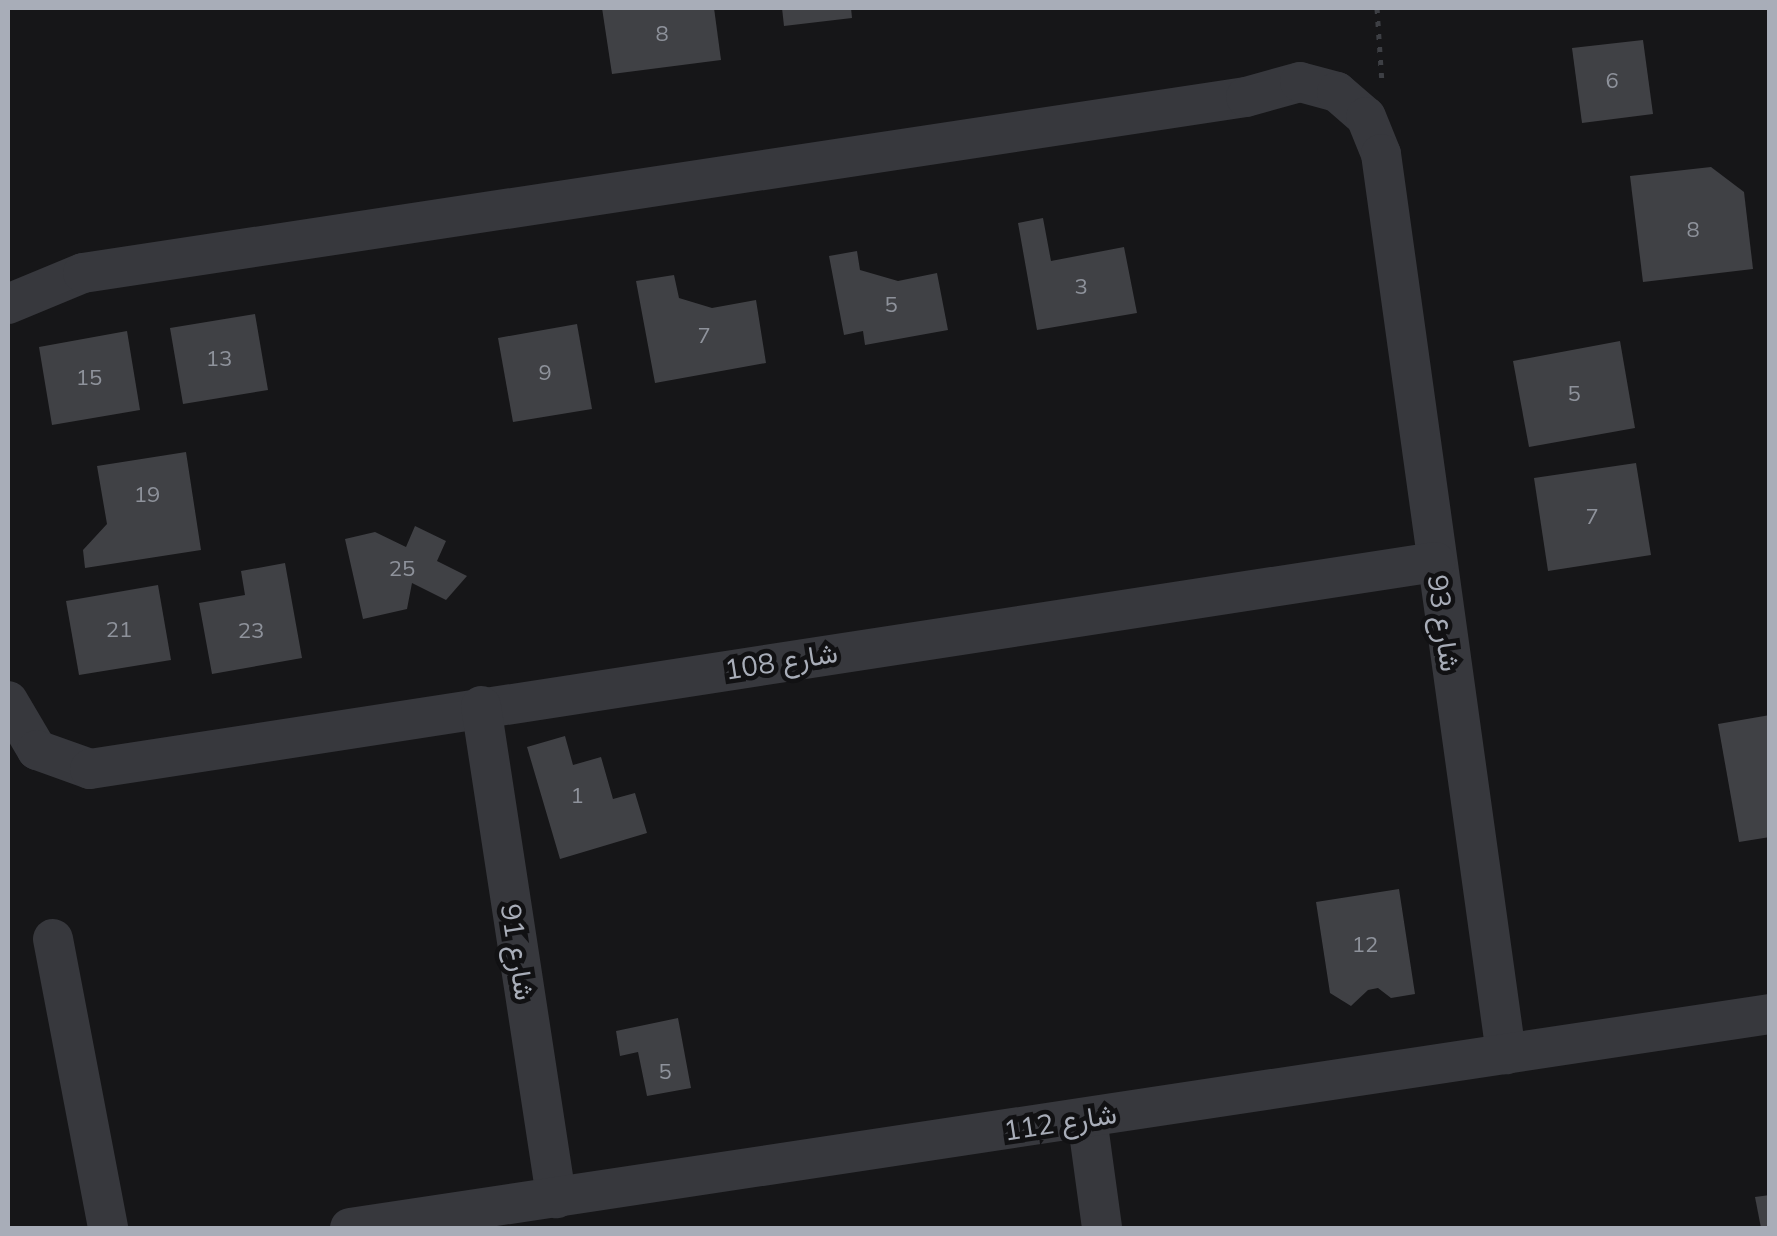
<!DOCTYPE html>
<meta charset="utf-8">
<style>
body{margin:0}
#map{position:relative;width:1777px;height:1236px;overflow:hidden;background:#161618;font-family:Mulish,Vazirmatn,sans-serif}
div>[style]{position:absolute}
.building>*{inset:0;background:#404145}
.path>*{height:5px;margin-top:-2.5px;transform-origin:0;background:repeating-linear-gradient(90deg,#3d3f44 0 5px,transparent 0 13px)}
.minor>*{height:40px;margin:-20px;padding:0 20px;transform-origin:20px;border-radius:20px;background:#37383d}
span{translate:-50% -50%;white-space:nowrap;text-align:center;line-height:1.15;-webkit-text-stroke:9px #111113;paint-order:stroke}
.number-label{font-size:22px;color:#8e929b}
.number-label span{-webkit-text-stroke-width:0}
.street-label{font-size:28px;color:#a8adb8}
.frame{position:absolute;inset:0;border:10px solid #a8adb8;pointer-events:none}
</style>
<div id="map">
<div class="building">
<i style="clip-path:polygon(602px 8px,714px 8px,721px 60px,612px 74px)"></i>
<i style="clip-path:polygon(782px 8px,851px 8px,852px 18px,784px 26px)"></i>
<i style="clip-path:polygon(1643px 40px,1653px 114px,1582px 123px,1572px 48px)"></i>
<i style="clip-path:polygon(1711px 167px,1744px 192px,1753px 269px,1643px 282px,1630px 176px)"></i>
<i style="clip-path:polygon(1043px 218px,1051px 261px,1124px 247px,1137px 313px,1037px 330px,1018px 223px)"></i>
<i style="clip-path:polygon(857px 251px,860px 270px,898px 281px,937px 273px,948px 330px,865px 345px,863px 331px,844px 335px,829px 256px)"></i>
<i style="clip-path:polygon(674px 275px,679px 298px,712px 308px,756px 300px,766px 363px,655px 383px,636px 281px)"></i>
<i style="clip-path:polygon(255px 314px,268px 390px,183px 404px,170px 328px)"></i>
<i style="clip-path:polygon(577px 324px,592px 409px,513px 422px,498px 338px)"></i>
<i style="clip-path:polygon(127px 331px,140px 410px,52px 425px,39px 347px)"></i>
<i style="clip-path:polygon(1620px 341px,1635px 428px,1529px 447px,1513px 361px)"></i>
<i style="clip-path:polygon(186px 452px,201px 550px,85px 568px,83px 550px,107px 524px,97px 466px)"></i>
<i style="clip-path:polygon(1636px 463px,1651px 555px,1548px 571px,1534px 478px)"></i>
<i style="clip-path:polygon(415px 526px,446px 541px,437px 561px,467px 576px,446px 600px,412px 583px,407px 609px,363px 619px,345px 539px,375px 532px,406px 547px)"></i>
<i style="clip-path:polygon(285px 563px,302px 658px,212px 674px,199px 603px,245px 595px,241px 571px)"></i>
<i style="clip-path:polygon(158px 585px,171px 660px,79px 675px,66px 601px)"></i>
<i style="clip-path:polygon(1770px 715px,1770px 837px,1739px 842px,1718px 724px)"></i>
<i style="clip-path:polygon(565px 736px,573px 765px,601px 757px,613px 799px,635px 793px,647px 833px,560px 859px,527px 747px)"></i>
<i style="clip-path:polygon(1399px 889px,1415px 994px,1391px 998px,1378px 988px,1368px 990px,1351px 1006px,1330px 993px,1316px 902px)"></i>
<i style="clip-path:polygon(678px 1018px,691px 1088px,647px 1096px,638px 1052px,620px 1056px,616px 1031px)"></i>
<i style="clip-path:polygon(1770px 1195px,1770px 1228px,1761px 1228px,1755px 1197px)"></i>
</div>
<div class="path">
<i style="left:1377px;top:8px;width:76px;rotate:86.2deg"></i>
</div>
<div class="minor">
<i style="left:8px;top:304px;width:81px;rotate:-22.5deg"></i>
<i style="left:83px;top:273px;width:1176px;rotate:-8.61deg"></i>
<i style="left:1246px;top:97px;width:56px;rotate:-15.5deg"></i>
<i style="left:1300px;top:82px;width:38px;rotate:15deg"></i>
<i style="left:1337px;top:92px;width:38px;rotate:41deg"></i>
<i style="left:1366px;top:117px;width:40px;rotate:68deg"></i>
<i style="left:1381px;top:154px;width:909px;rotate:82.09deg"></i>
<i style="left:8px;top:701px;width:57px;rotate:59.4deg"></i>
<i style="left:37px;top:750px;width:56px;rotate:19.7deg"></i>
<i style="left:90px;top:769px;width:1361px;rotate:-8.75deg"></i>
<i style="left:481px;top:706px;width:498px;rotate:81.3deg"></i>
<i style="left:53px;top:939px;width:294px;rotate:79.2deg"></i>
<i style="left:1087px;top:1118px;width:111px;rotate:82.2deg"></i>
<i style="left:350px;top:1228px;width:1436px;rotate:-8.57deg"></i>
</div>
<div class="number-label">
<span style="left:662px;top:34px">8</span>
<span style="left:1612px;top:81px">6</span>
<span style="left:1693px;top:230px">8</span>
<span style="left:1081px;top:287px">3</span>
<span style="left:891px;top:305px">5</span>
<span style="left:704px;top:336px">7</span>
<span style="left:219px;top:359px">13</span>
<span style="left:545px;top:373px">9</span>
<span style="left:89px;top:378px">15</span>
<span style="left:1574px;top:394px">5</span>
<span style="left:147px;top:495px">19</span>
<span style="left:1592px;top:517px">7</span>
<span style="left:402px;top:569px">25</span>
<span style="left:119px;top:630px">21</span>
<span style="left:251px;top:631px">23</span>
<span style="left:577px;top:796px">1</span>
<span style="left:1365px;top:945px">12</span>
<span style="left:665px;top:1072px">5</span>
</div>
<div class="street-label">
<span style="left:1444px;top:623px;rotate:82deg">شارع 93</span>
<span style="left:781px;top:661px;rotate:-9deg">شارع 108</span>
<span style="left:518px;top:952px;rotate:81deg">شارع 91</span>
<span style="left:1060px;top:1122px;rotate:-9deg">شارع 112</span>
</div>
<div class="frame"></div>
</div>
